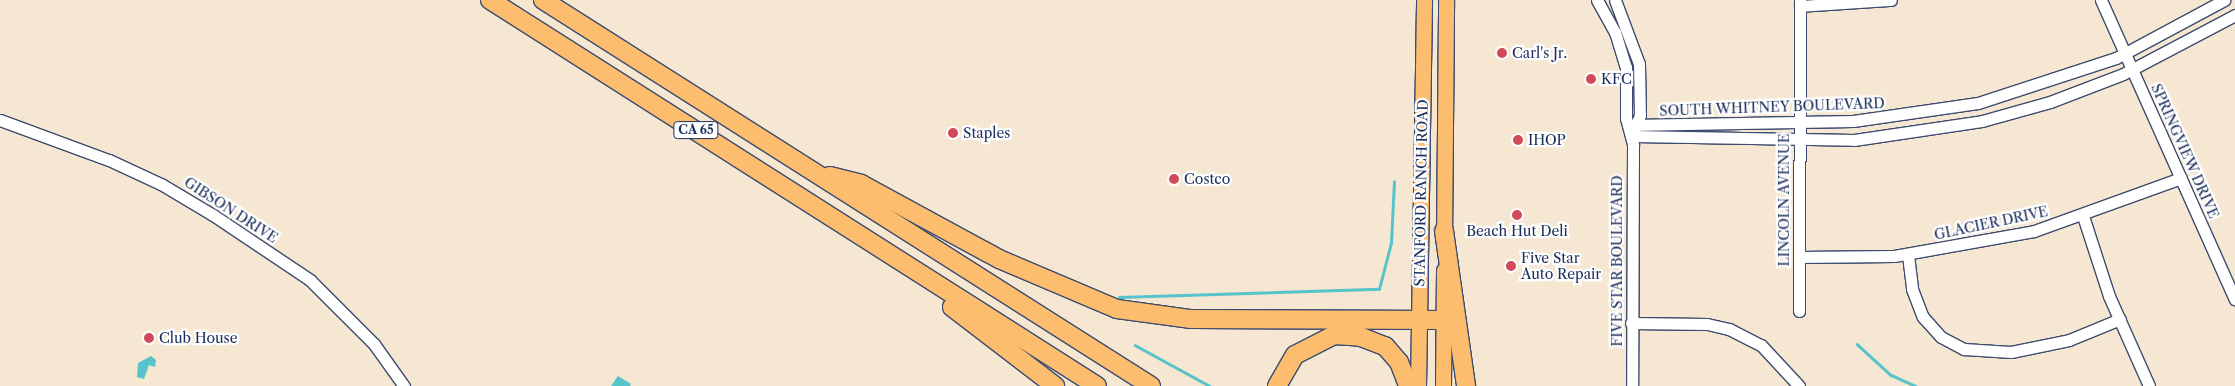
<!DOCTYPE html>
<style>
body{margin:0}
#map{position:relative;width:2235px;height:386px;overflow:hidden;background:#f5e7d1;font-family:"Libre Caslon Text",serif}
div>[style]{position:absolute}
.water>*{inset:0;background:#56c4ca}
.stream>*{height:2.5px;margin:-1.25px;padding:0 1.25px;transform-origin:1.25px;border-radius:1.25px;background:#56c4ca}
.roads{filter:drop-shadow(1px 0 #3c4b6f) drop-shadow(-1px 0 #3c4b6f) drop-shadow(0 1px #3c4b6f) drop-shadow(0 -1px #3c4b6f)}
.minor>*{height:11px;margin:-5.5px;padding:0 5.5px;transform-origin:5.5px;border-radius:5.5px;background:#fff}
.major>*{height:15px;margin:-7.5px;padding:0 7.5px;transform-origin:7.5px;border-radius:7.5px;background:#fcbd6f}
.highway>*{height:18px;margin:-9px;padding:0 9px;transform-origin:9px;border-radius:9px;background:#fcbd6f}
.dots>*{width:14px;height:14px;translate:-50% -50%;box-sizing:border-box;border:2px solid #fff;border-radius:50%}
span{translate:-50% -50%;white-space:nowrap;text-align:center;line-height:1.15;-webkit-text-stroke:4.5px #fff;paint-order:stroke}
.shield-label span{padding:1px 4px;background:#fff;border:1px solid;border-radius:4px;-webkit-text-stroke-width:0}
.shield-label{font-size:12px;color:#1b2f5e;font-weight:700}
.poi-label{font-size:14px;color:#1b2f5e}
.left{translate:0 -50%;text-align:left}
.street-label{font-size:14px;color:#1b2f5e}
</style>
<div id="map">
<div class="water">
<i style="clip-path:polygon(151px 356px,156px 360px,155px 367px,149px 365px,144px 379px,137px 377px,138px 363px)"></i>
<i style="clip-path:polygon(618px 376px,631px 384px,630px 386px,611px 386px)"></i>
</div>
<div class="stream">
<i style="left:1119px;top:297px;width:260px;rotate:-1.8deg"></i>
<i style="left:1379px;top:289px;width:48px;rotate:-75.4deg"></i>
<i style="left:1391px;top:243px;width:61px;rotate:-87.2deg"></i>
<i style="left:1857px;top:344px;width:46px;rotate:42.4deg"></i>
<i style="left:1891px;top:375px;width:27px;rotate:24deg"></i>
<i style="left:1135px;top:345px;width:85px;rotate:28.7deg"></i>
</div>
<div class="roads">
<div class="minor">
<i style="left:1597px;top:0;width:37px;rotate:61deg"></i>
<i style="left:1615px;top:32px;width:37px;rotate:73deg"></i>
<i style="left:1626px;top:67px;width:51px;rotate:90deg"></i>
<i style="left:1626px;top:118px;width:28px;rotate:75deg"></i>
<i style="left:1633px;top:145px;width:241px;rotate:90.2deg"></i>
<i style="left:1615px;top:0;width:68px;rotate:69.4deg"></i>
<i style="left:1639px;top:64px;width:51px;rotate:88.9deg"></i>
<i style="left:1640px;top:115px;width:16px;rotate:112deg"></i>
<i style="left:2101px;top:0;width:328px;rotate:65.9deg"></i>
<i style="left:1800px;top:6px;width:91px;rotate:-3.8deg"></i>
<i style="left:0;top:120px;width:116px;rotate:20.2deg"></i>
<i style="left:109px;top:160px;width:57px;rotate:24.8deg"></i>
<i style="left:161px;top:184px;width:61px;rotate:30.8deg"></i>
<i style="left:213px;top:215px;width:117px;rotate:33.8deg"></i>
<i style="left:310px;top:280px;width:91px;rotate:45deg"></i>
<i style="left:374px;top:344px;width:52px;rotate:54.5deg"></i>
<i style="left:1629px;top:125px;width:224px;rotate:-1deg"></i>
<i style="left:1853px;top:121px;width:126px;rotate:-8.2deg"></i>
<i style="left:1978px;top:103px;width:145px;rotate:-18.1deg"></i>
<i style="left:2116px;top:58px;width:123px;rotate:-28.2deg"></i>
<i style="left:1632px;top:136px;width:222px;rotate:1deg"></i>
<i style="left:1854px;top:140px;width:129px;rotate:-8.4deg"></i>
<i style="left:1982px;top:121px;width:71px;rotate:-15.6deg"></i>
<i style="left:2050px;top:102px;width:78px;rotate:-21deg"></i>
<i style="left:2123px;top:74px;width:127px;rotate:-27.8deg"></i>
<i style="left:2083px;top:216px;width:84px;rotate:72deg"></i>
<i style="left:2109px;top:296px;width:98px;rotate:66deg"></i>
<i style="left:1908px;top:255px;width:34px;rotate:83deg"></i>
<i style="left:1912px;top:289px;width:30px;rotate:69deg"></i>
<i style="left:1923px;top:317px;width:27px;rotate:48deg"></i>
<i style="left:1941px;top:337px;width:26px;rotate:28deg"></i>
<i style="left:1964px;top:349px;width:47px;rotate:3.7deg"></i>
<i style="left:2011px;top:352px;width:59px;rotate:-11.7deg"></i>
<i style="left:2069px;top:340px;width:55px;rotate:-22.4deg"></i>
<i style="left:1799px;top:257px;width:95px;rotate:-0.6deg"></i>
<i style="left:1894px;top:256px;width:142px;rotate:-10.1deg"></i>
<i style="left:2034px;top:231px;width:156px;rotate:-19.8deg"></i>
<i style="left:1799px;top:311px;width:311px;rotate:-89.8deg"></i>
<i style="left:1631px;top:323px;width:76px;rotate:0.8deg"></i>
<i style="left:1707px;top:324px;width:23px;rotate:13deg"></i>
<i style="left:1729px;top:329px;width:36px;rotate:27deg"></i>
<i style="left:1761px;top:345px;width:56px;rotate:47.2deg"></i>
</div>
<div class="major">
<i style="left:1444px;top:242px;width:242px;rotate:-89.5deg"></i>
<i style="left:1418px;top:386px;width:386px;rotate:-89.1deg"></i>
<i style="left:1443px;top:386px;width:116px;rotate:-89.5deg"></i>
</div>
<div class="highway">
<i style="left:490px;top:0;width:719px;rotate:32.45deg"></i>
<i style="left:543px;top:0;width:720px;rotate:32.41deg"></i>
<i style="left:830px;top:176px;width:32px;rotate:14deg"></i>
<i style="left:861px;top:184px;width:157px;rotate:28.5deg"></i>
<i style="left:999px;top:259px;width:128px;rotate:23deg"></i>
<i style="left:1117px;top:309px;width:75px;rotate:7.7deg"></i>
<i style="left:1191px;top:319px;width:252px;rotate:0.2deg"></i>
<i style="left:1444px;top:231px;width:157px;rotate:81.9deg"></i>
<i style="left:952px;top:307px;width:130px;rotate:37.5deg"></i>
<i style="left:1277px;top:386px;width:36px;rotate:-60deg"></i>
<i style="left:1295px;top:355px;width:44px;rotate:-27.1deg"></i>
<i style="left:1334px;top:335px;width:27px;rotate:4deg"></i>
<i style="left:1361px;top:337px;width:26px;rotate:21deg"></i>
<i style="left:1385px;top:346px;width:21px;rotate:49deg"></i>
<i style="left:1399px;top:362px;width:26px;rotate:69deg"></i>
</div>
</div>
<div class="dots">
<i style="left:1502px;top:53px;background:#d1495b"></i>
<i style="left:1591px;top:79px;background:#d1495b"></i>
<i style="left:953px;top:133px;background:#d1495b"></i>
<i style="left:1518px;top:140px;background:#d1495b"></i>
<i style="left:1174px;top:179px;background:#d1495b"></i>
<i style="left:1517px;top:215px;background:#d1495b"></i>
<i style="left:1511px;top:266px;background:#d1495b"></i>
<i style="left:149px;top:338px;background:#d1495b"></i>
</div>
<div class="shield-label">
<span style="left:696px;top:130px">CA 65</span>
</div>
<div class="poi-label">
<span class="left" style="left:1512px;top:53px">Carl's Jr.</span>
<span class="left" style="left:1601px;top:79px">KFC</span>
<span class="left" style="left:963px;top:133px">Staples</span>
<span class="left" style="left:1528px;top:140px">IHOP</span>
<span class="left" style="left:1184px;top:179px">Costco</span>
<span style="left:1517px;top:231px">Beach Hut Deli</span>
<span class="left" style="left:1521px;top:266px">Five Star<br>Auto Repair</span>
<span class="left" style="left:159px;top:338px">Club House</span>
</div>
<div class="street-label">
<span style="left:1772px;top:107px;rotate:-2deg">SOUTH WHITNEY BOULEVARD</span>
<span style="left:2185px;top:151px;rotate:66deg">SPRINGVIEW DRIVE</span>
<span style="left:1421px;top:193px;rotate:-89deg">STANFORD RANCH ROAD</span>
<span style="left:1784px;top:200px;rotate:-90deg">LINCOLN AVENUE</span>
<span style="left:231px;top:210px;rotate:33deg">GIBSON DRIVE</span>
<span style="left:1991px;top:223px;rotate:-12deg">GLACIER DRIVE</span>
<span style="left:1617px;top:261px;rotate:-90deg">FIVE STAR BOULEVARD</span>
</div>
</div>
